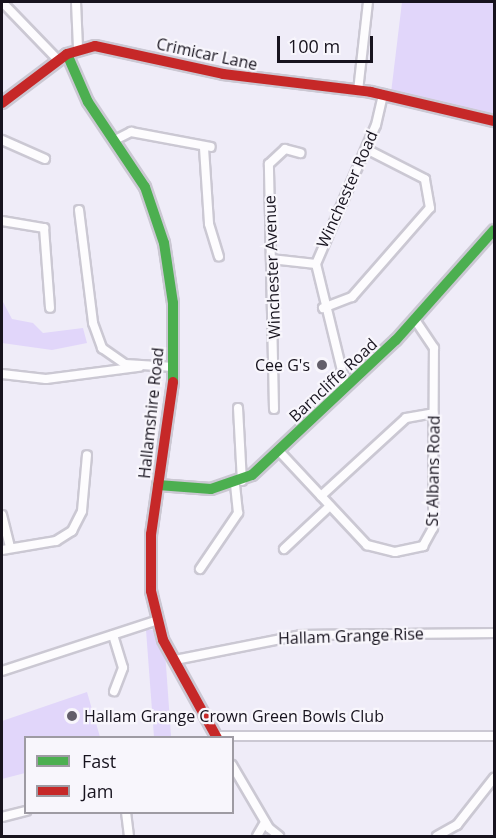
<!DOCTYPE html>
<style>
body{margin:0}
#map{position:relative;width:496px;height:838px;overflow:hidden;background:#efecf8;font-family:"Open Sans",sans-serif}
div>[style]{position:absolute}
.green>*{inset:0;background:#e1d6fa}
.roads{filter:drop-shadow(2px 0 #cbc8d3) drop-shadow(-2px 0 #cbc8d3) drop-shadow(0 2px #cbc8d3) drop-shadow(0 -2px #cbc8d3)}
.street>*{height:8px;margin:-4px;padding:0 4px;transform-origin:4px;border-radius:4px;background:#fdfcfe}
.fast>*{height:10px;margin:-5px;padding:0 5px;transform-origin:5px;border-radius:5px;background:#4caf50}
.jam>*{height:10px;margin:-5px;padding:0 5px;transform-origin:5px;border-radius:5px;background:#c62828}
.dots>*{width:16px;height:16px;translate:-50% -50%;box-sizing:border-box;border:3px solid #f8f6fc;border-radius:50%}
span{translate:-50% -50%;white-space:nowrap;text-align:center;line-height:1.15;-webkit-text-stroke:4.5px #f8f6fc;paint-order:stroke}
.street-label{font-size:16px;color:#17131e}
.poi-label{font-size:16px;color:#17131e}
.right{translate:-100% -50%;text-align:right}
.left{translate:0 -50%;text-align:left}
.frame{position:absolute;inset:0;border:3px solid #17131e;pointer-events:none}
.legend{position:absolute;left:24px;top:736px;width:210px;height:78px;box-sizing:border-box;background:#f8f6fc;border:2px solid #9e9ba3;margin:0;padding:8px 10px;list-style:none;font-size:18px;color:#17131e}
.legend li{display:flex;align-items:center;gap:12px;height:30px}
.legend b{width:30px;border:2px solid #9e9ba3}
.scale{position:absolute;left:277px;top:36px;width:96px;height:27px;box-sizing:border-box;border:3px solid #17131e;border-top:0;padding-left:8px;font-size:18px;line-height:21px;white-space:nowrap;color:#17131e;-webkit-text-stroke:4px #f8f6fc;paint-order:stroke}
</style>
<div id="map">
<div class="green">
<i style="clip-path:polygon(402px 2px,494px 2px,494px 118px,391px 93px)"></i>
<i style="clip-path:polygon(2px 300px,12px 319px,33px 323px,43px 333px,83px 328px,87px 343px,52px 350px,2px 343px)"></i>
<i style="clip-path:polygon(146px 630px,154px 630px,165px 651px,171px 736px,163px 737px,154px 737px)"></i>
<i style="clip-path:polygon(87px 692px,100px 737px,26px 738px,25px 773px,2px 779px,2px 721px)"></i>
</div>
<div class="roads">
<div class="street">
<i style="left:2px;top:2px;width:81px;rotate:46deg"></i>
<i style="left:76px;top:2px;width:46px;rotate:87.5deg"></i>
<i style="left:358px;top:91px;width:90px;rotate:-83.6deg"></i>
<i style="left:117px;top:139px;width:16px;rotate:-27deg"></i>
<i style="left:131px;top:132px;width:81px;rotate:10.6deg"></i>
<i style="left:2px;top:140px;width:47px;rotate:23.8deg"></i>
<i style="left:204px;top:148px;width:76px;rotate:86.2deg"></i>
<i style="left:209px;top:224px;width:34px;rotate:73deg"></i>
<i style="left:79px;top:210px;width:114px;rotate:82.9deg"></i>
<i style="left:93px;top:323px;width:27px;rotate:70deg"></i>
<i style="left:102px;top:348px;width:28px;rotate:35deg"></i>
<i style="left:125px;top:364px;width:49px;rotate:3.5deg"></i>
<i style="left:2px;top:221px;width:43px;rotate:9.5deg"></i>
<i style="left:44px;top:228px;width:80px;rotate:85.7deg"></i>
<i style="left:271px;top:259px;width:45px;rotate:6.3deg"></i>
<i style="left:323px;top:308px;width:31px;rotate:-21deg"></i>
<i style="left:352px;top:297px;width:118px;rotate:-48.8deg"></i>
<i style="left:430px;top:208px;width:29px;rotate:-100deg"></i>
<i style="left:425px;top:179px;width:66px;rotate:-153deg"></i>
<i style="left:2px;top:374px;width:44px;rotate:6.5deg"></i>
<i style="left:46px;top:379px;width:94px;rotate:-7.4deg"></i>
<i style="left:346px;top:387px;width:127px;rotate:-103.7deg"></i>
<i style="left:316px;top:264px;width:151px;rotate:-66.7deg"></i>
<i style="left:376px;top:125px;width:32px;rotate:-77deg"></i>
<i style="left:238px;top:408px;width:73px;rotate:86.9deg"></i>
<i style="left:274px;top:409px;width:245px;rotate:-91.2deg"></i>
<i style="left:269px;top:164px;width:22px;rotate:-43deg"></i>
<i style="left:285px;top:149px;width:16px;rotate:15deg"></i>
<i style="left:279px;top:451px;width:129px;rotate:46.9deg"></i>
<i style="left:367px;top:545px;width:29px;rotate:14deg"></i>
<i style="left:395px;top:552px;width:29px;rotate:-12deg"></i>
<i style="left:423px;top:546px;width:21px;rotate:-61deg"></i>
<i style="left:433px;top:528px;width:180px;rotate:-89.7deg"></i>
<i style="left:434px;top:348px;width:34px;rotate:-124deg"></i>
<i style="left:321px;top:496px;width:115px;rotate:-42.5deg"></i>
<i style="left:406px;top:418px;width:28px;rotate:-10deg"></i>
<i style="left:2px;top:515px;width:33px;rotate:76deg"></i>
<i style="left:284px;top:549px;width:63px;rotate:-43.1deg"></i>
<i style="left:2px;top:550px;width:55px;rotate:-9.5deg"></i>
<i style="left:56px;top:541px;width:19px;rotate:-32deg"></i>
<i style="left:72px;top:531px;width:22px;rotate:-63deg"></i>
<i style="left:82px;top:511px;width:56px;rotate:-84.9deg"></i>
<i style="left:200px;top:569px;width:68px;rotate:-55.8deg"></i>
<i style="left:238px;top:513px;width:29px;rotate:-96deg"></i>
<i style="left:113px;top:635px;width:34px;rotate:73deg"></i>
<i style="left:123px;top:668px;width:25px;rotate:111deg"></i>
<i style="left:175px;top:660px;width:128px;rotate:-11.2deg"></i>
<i style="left:301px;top:635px;width:193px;rotate:-0.6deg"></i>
<i style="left:2px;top:671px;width:161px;rotate:-18.1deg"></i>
<i style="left:216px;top:736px;width:278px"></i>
<i style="left:232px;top:765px;width:73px;rotate:59.6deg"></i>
<i style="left:269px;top:828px;width:13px;rotate:39deg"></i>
<i style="left:126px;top:812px;width:24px;rotate:83deg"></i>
<i style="left:2px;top:817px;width:25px;rotate:-14deg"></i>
<i style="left:257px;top:836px;width:16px;rotate:-60deg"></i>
<i style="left:437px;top:836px;width:23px;rotate:-29deg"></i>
<i style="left:457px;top:825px;width:60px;rotate:-51.8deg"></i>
</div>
<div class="fast">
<i style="left:67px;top:54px;width:52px;rotate:66.4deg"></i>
<i style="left:88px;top:102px;width:102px;rotate:56.2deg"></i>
<i style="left:145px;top:187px;width:59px;rotate:71.3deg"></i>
<i style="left:164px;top:243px;width:61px;rotate:81.5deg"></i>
<i style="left:173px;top:303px;width:79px;rotate:90deg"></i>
<i style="left:158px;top:485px;width:53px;rotate:4.3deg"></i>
<i style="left:211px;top:489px;width:43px;rotate:-18.9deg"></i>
<i style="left:252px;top:475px;width:197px;rotate:-43.2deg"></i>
<i style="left:396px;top:340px;width:147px;rotate:-48.3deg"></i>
</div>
<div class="jam">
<i style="left:2px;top:103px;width:81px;rotate:-37deg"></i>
<i style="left:67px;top:54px;width:29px;rotate:-16deg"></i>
<i style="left:95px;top:46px;width:131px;rotate:12.3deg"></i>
<i style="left:223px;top:74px;width:149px;rotate:6.9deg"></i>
<i style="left:371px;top:92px;width:126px;rotate:13.3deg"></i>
<i style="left:173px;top:382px;width:154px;rotate:98.2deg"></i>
<i style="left:151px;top:534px;width:57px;rotate:90deg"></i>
<i style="left:151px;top:591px;width:50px;rotate:76.2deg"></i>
<i style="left:163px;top:640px;width:112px;rotate:61.1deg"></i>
</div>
</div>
<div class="dots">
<i style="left:322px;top:365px;background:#635f6a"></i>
<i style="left:72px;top:716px;background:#635f6a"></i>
</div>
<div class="street-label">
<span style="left:207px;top:54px;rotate:12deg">Crimicar Lane</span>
<span style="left:347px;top:189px;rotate:-66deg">Winchester Road</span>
<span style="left:272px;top:267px;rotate:-92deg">Winchester Avenue</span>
<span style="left:333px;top:380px;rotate:-43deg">Barncliffe Road</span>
<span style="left:151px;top:413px;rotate:-84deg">Hallamshire Road</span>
<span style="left:433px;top:471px;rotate:-89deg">St Albans Road</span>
<span style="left:351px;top:636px;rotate:-2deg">Hallam Grange Rise</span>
</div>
<div class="poi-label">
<span class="right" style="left:310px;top:365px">Cee G's</span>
<span class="left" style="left:84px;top:716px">Hallam Grange Crown Green Bowls Club</span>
</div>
<div class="frame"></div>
<ul class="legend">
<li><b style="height:8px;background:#4caf50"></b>Fast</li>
<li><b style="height:8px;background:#c62828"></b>Jam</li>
</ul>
<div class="scale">100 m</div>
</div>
